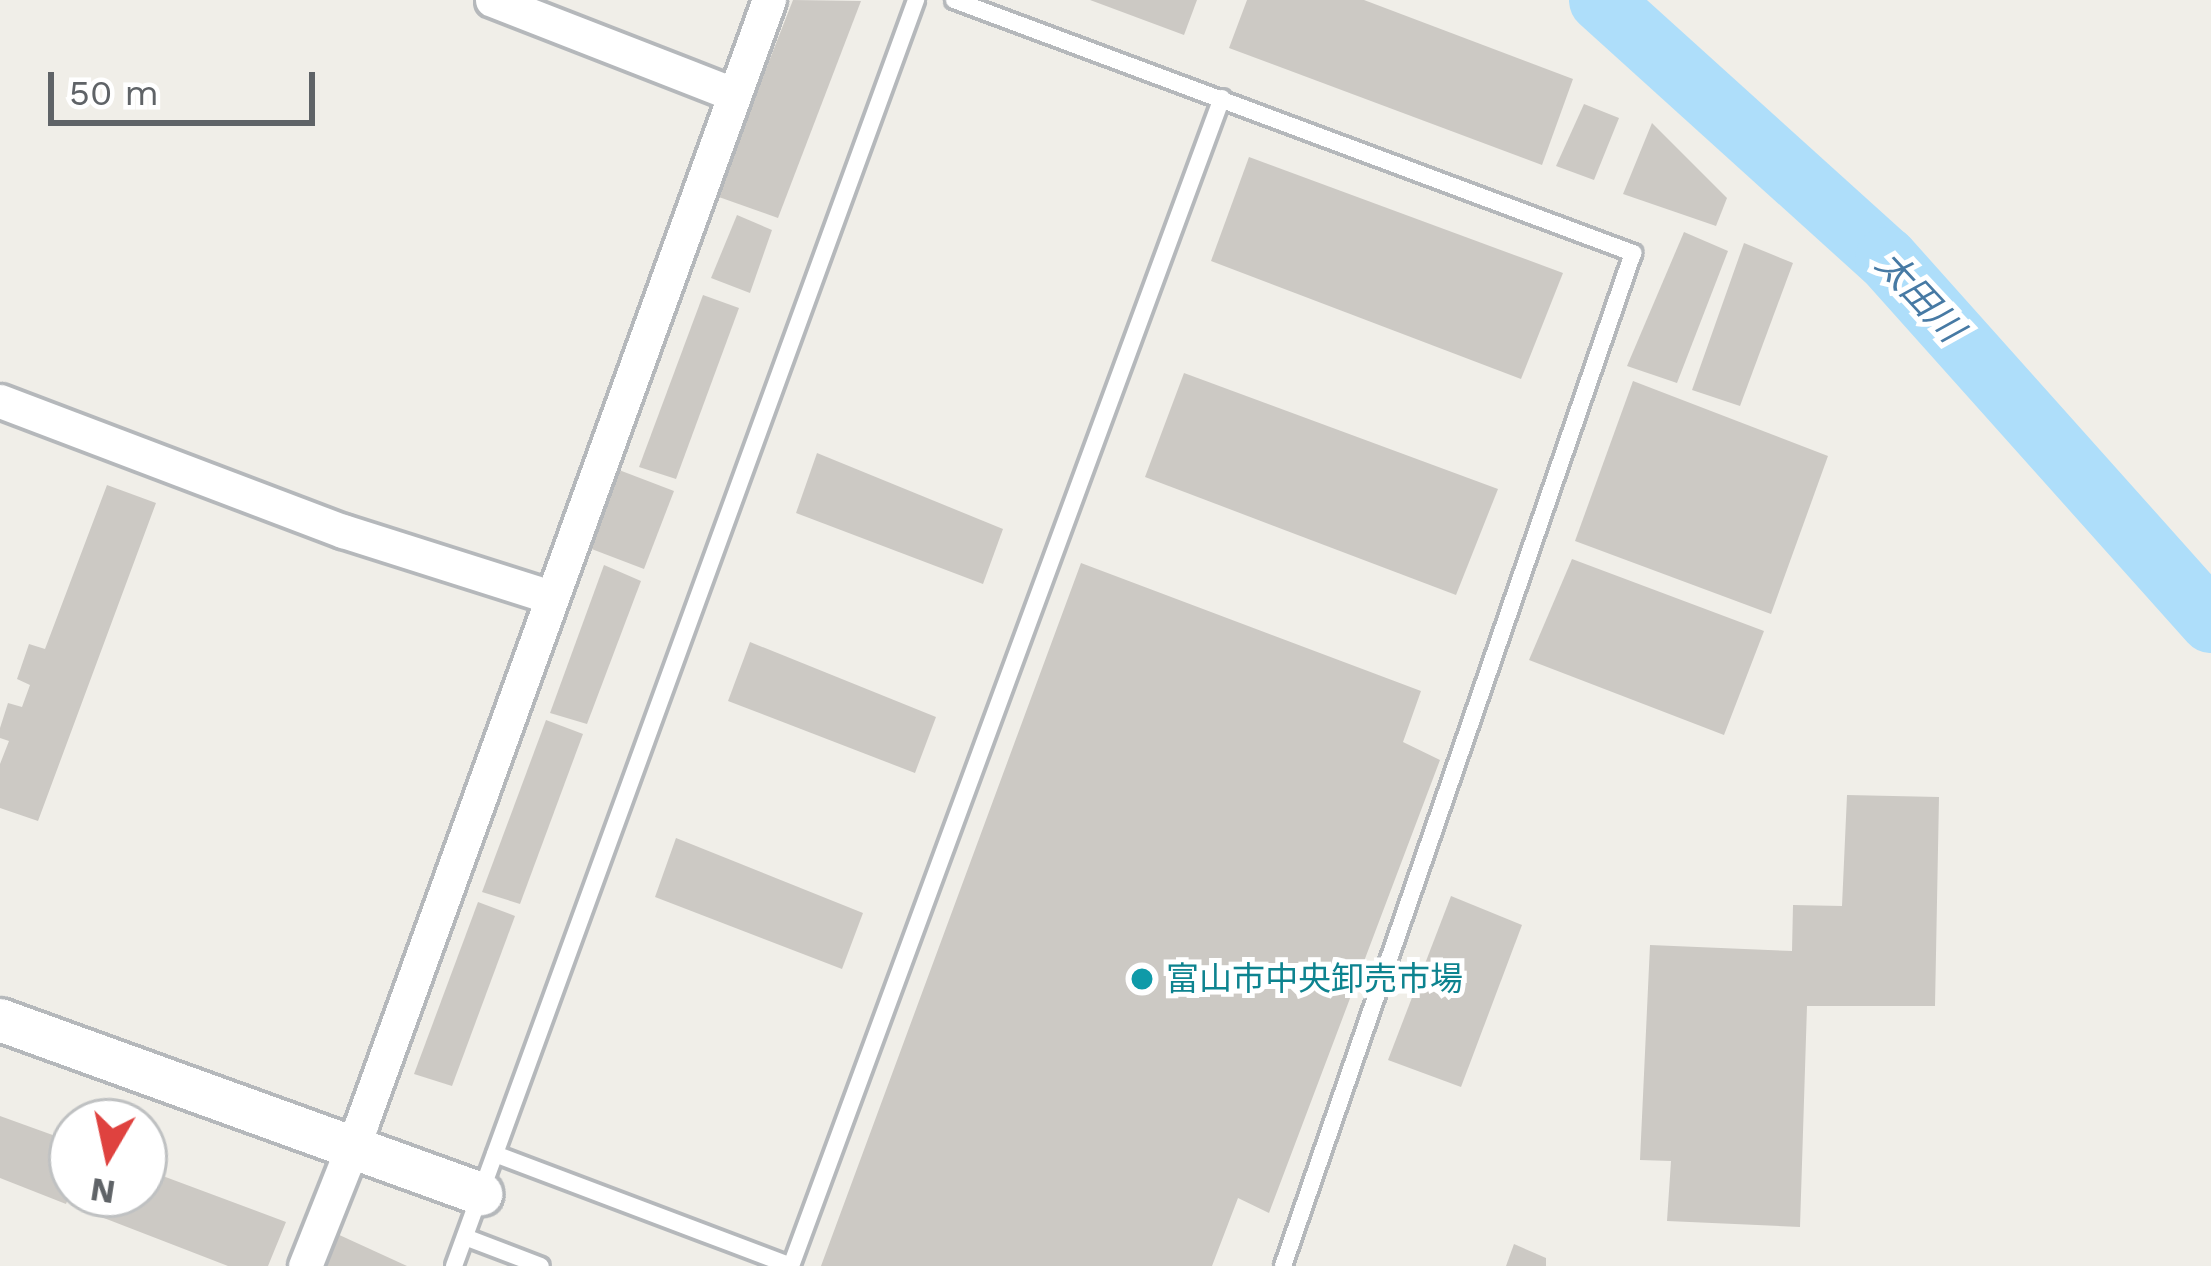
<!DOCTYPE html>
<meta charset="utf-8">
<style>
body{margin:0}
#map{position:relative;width:2211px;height:1266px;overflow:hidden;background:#f0eee8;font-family:"Work Sans","Noto Sans JP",sans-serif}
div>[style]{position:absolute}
.river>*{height:63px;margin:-31.5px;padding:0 31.5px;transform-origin:31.5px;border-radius:31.5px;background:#aedefa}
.building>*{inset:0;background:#ccc9c4}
.roads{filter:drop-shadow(3px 0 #b5b8bb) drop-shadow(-3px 0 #b5b8bb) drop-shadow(0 3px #b5b8bb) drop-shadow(0 -3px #b5b8bb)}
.service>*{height:16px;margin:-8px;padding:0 8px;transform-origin:8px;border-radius:8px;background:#fff}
.minor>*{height:33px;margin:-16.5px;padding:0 16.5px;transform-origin:16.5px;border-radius:16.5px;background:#fff}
.tertiary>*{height:42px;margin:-21px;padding:0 21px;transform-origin:21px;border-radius:21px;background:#fff}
.dots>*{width:33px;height:33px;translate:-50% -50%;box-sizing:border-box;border:6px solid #fff;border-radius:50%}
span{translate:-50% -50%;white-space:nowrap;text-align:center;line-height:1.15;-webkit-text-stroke:10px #fff;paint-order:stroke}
.culture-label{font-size:33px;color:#0d838f}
.left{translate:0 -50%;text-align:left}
.water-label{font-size:36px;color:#477aa4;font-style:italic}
.north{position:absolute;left:48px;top:1098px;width:120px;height:120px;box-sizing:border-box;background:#fff;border:3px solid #bfc1c2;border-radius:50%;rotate:189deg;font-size:33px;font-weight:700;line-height:48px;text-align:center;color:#5f6367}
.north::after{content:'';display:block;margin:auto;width:42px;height:54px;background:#df423f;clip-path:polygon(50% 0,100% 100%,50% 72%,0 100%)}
.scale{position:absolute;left:48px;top:72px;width:267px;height:54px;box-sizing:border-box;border:6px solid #5f6367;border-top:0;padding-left:15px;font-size:36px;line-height:42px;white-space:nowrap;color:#5f6367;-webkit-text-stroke:9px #fff;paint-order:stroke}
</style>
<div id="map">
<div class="river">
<i style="left:1600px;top:0;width:385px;rotate:42.1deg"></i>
<i style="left:1886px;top:258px;width:487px;rotate:48.2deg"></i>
</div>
<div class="building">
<i style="clip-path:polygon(793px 0,861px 1px,778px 218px,716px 196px)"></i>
<i style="clip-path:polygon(1090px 0,1197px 0,1184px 35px)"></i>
<i style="clip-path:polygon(1247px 0,1364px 0,1573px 79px,1542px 165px,1229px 48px)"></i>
<i style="clip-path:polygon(1584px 104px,1619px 118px,1594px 180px,1556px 166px)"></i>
<i style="clip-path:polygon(1652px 123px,1727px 198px,1716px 226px,1623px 194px)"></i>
<i style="clip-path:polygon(1249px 157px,1563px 273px,1521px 379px,1211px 261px)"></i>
<i style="clip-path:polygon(737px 215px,772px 230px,750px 293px,711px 278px)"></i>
<i style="clip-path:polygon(1684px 232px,1728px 251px,1677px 383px,1627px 366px)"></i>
<i style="clip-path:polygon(1744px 243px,1793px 263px,1740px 406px,1692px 390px)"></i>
<i style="clip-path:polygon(703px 295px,739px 308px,676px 479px,639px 467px)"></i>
<i style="clip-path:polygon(1184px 373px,1498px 489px,1456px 595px,1145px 477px)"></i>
<i style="clip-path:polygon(1633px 381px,1828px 456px,1771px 614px,1575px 541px)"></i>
<i style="clip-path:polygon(817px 453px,1003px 529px,983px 584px,796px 513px)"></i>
<i style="clip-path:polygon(619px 470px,674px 491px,644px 569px,589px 548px)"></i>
<i style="clip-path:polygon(107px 485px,156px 503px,38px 821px,0 808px,0 764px,9px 741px,0 738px,0 728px,8px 703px,22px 707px,30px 685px,17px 679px,29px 644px,45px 649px)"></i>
<i style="clip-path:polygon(1572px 559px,1764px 631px,1724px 735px,1529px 660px)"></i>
<i style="clip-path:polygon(1081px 563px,1421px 691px,1403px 742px,1440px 760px,1269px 1213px,1238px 1198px,1212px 1266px,821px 1266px)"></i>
<i style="clip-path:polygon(604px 565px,641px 581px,587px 724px,550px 713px)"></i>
<i style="clip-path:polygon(750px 642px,936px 717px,915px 773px,728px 701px)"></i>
<i style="clip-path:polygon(546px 720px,583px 734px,520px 904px,482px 892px)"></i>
<i style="clip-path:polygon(1847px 795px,1939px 797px,1935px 1006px,1807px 1006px,1800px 1227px,1667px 1221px,1671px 1161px,1640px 1160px,1650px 945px,1792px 951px,1793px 905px,1842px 906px)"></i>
<i style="clip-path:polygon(676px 838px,863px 913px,842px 969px,655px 897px)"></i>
<i style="clip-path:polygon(1451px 896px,1522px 925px,1461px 1087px,1388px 1060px)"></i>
<i style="clip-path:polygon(478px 902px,515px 916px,452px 1086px,414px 1074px)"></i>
<i style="clip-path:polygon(0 1116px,72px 1142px,72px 1189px,66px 1204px,0 1178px)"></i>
<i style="clip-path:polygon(144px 1169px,286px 1222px,268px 1266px,228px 1266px,78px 1208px,84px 1194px,144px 1194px)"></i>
<i style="clip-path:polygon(335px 1233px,407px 1266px,323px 1266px)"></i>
<i style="clip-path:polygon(1514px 1244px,1546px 1258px,1546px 1266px,1506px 1266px)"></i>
</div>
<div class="roads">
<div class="service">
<i style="left:954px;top:0;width:725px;rotate:20.44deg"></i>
<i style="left:1633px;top:253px;width:1072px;rotate:109.06deg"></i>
<i style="left:495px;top:1154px;width:316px;rotate:20.7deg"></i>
<i style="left:465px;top:1237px;width:81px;rotate:20.9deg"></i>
<i style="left:454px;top:1266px;width:1348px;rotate:-69.95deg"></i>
<i style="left:791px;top:1266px;width:1245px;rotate:-69.75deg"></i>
</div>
<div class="minor">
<i style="left:492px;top:0;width:259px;rotate:21.3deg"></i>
<i style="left:0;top:401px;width:367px;rotate:20.8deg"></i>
<i style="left:343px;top:531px;width:218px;rotate:17.6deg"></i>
<i style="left:305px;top:1266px;width:152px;rotate:-68.3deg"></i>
<i style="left:361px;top:1125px;width:1197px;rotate:-70.07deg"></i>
</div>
<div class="tertiary">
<i style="left:0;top:1020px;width:512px;rotate:19.89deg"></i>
</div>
</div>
<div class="dots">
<i style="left:1142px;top:979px;background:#0f9aa8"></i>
</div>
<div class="culture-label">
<span class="left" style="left:1166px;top:979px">富山市中央卸売市場</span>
</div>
<div class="water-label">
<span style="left:1919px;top:297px;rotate:47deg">太田川</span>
</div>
<div class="north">N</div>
<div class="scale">50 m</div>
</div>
